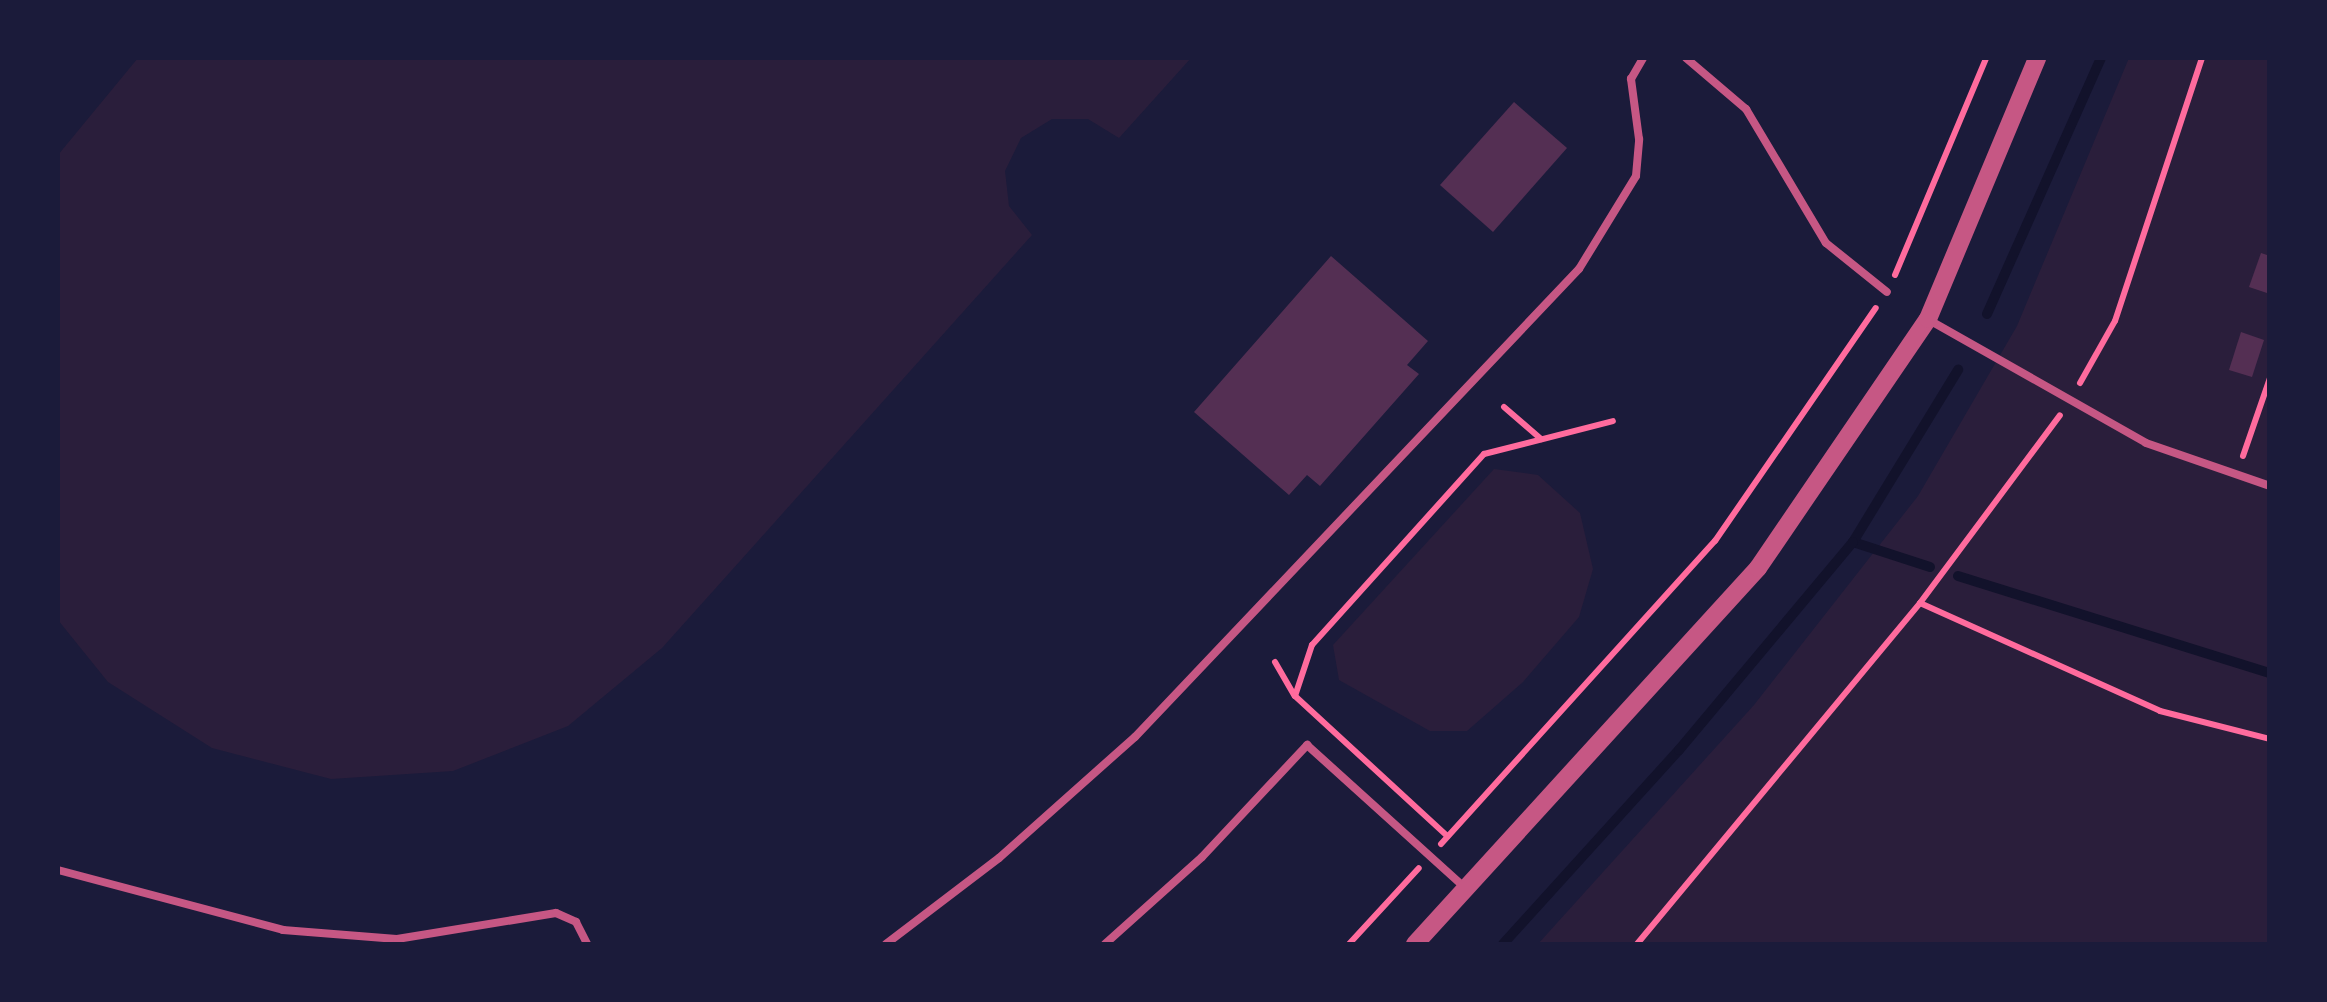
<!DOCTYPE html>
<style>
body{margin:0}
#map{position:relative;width:2327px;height:1002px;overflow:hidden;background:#1b1b3a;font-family:Quicksand,sans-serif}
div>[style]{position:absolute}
.green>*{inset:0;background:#2a1e3b}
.stream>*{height:10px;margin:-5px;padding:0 5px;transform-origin:5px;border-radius:5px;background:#12122b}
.building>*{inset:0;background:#542f53}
.path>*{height:6px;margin:-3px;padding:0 3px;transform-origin:3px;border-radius:3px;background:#ff6b9d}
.service>*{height:8px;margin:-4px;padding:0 4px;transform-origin:4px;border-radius:4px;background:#c65784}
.tertiary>*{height:18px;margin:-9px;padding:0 9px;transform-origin:9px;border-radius:9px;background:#c65784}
span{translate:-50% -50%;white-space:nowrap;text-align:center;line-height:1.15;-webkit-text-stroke:8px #1b1b3a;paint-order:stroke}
.frame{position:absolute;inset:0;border:60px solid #1b1b3a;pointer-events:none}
</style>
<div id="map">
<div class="green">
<i style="clip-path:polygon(138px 58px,1191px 58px,1119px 138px,1088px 119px,1052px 119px,1021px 138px,1005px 171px,1009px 206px,1032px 235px,662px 648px,568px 726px,453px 771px,331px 779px,212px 748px,108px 682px,58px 620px,58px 155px)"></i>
<i style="clip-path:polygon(2129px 58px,2269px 58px,2269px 944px,1538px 944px,1754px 705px,1918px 496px,2017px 326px)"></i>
<i style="clip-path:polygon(1494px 469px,1538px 475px,1580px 513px,1593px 569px,1579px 617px,1523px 682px,1467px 731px,1430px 731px,1339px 680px,1333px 645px)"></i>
</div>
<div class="stream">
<i style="left:1987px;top:314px;width:280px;rotate:-66deg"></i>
<i style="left:1930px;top:567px;width:81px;rotate:-162deg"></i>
<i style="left:1853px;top:542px;width:202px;rotate:-58.6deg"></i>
<i style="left:1958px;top:576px;width:327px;rotate:17.3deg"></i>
<i style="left:1503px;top:944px;width:262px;rotate:-47.8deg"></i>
<i style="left:1679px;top:750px;width:271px;rotate:-50.1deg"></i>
</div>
<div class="building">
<i style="clip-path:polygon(1514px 102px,1567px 148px,1493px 232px,1440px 185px)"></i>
<i style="clip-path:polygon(2261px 253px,2270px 256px,2270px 294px,2249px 287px)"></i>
<i style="clip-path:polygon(1331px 256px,1428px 341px,1407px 365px,1419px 374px,1320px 486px,1307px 475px,1289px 495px,1194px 412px)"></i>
<i style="clip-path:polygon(2241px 332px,2264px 340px,2252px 377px,2229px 370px)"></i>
</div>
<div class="path">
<i style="left:1895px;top:275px;width:235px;rotate:-67.2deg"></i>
<i style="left:2080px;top:383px;width:71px;rotate:-60.6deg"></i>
<i style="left:2115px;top:321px;width:277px;rotate:-71.7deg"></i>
<i style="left:1504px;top:407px;width:49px;rotate:40.9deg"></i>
<i style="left:2243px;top:456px;width:83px;rotate:-70.9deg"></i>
<i style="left:1920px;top:603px;width:263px;rotate:24.2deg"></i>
<i style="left:2160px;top:711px;width:114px;rotate:14.3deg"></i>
<i style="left:1275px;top:662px;width:39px;rotate:60deg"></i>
<i style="left:1295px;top:696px;width:207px;rotate:42.6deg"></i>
<i style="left:1295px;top:696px;width:54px;rotate:-71.6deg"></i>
<i style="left:1312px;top:645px;width:257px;rotate:-48deg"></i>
<i style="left:1484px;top:454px;width:133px;rotate:-14.3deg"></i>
<i style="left:1441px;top:844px;width:409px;rotate:-47.9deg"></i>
<i style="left:1715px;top:541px;width:283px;rotate:-55.4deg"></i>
<i style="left:1349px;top:944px;width:103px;rotate:-47.4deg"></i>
<i style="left:1637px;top:944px;width:443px;rotate:-50.3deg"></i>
<i style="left:1920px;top:603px;width:234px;rotate:-53.3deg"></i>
</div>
<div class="service">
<i style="left:1686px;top:58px;width:79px;rotate:40.4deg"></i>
<i style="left:1746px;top:109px;width:156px;rotate:59.2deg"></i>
<i style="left:1826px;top:243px;width:78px;rotate:38.8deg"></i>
<i style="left:1929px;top:320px;width:249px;rotate:29.5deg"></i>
<i style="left:2146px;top:443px;width:131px;rotate:19.1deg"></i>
<i style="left:58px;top:870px;width:233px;rotate:14.9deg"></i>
<i style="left:283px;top:930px;width:114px;rotate:4.5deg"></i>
<i style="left:397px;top:939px;width:161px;rotate:-9.3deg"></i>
<i style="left:556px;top:913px;width:22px;rotate:24deg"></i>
<i style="left:576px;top:922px;width:25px;rotate:63deg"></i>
<i style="left:886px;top:944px;width:142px;rotate:-37.3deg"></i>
<i style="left:999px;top:858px;width:182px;rotate:-41.7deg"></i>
<i style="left:1135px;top:737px;width:645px;rotate:-46.51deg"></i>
<i style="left:1579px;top:269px;width:109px;rotate:-58.5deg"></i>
<i style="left:1636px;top:176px;width:37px;rotate:-85deg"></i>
<i style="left:1639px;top:139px;width:61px;rotate:-97.6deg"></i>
<i style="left:1631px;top:79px;width:24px;rotate:-60deg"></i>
<i style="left:1105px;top:944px;width:130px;rotate:-41.9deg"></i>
<i style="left:1202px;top:857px;width:154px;rotate:-46.8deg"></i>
<i style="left:1307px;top:745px;width:212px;rotate:42.1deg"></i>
</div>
<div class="tertiary">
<i style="left:1415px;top:944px;width:509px;rotate:-47.63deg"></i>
<i style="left:1758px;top:568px;width:301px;rotate:-55.7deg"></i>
<i style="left:1928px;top:319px;width:283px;rotate:-67.3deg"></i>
</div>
<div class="frame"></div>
</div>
